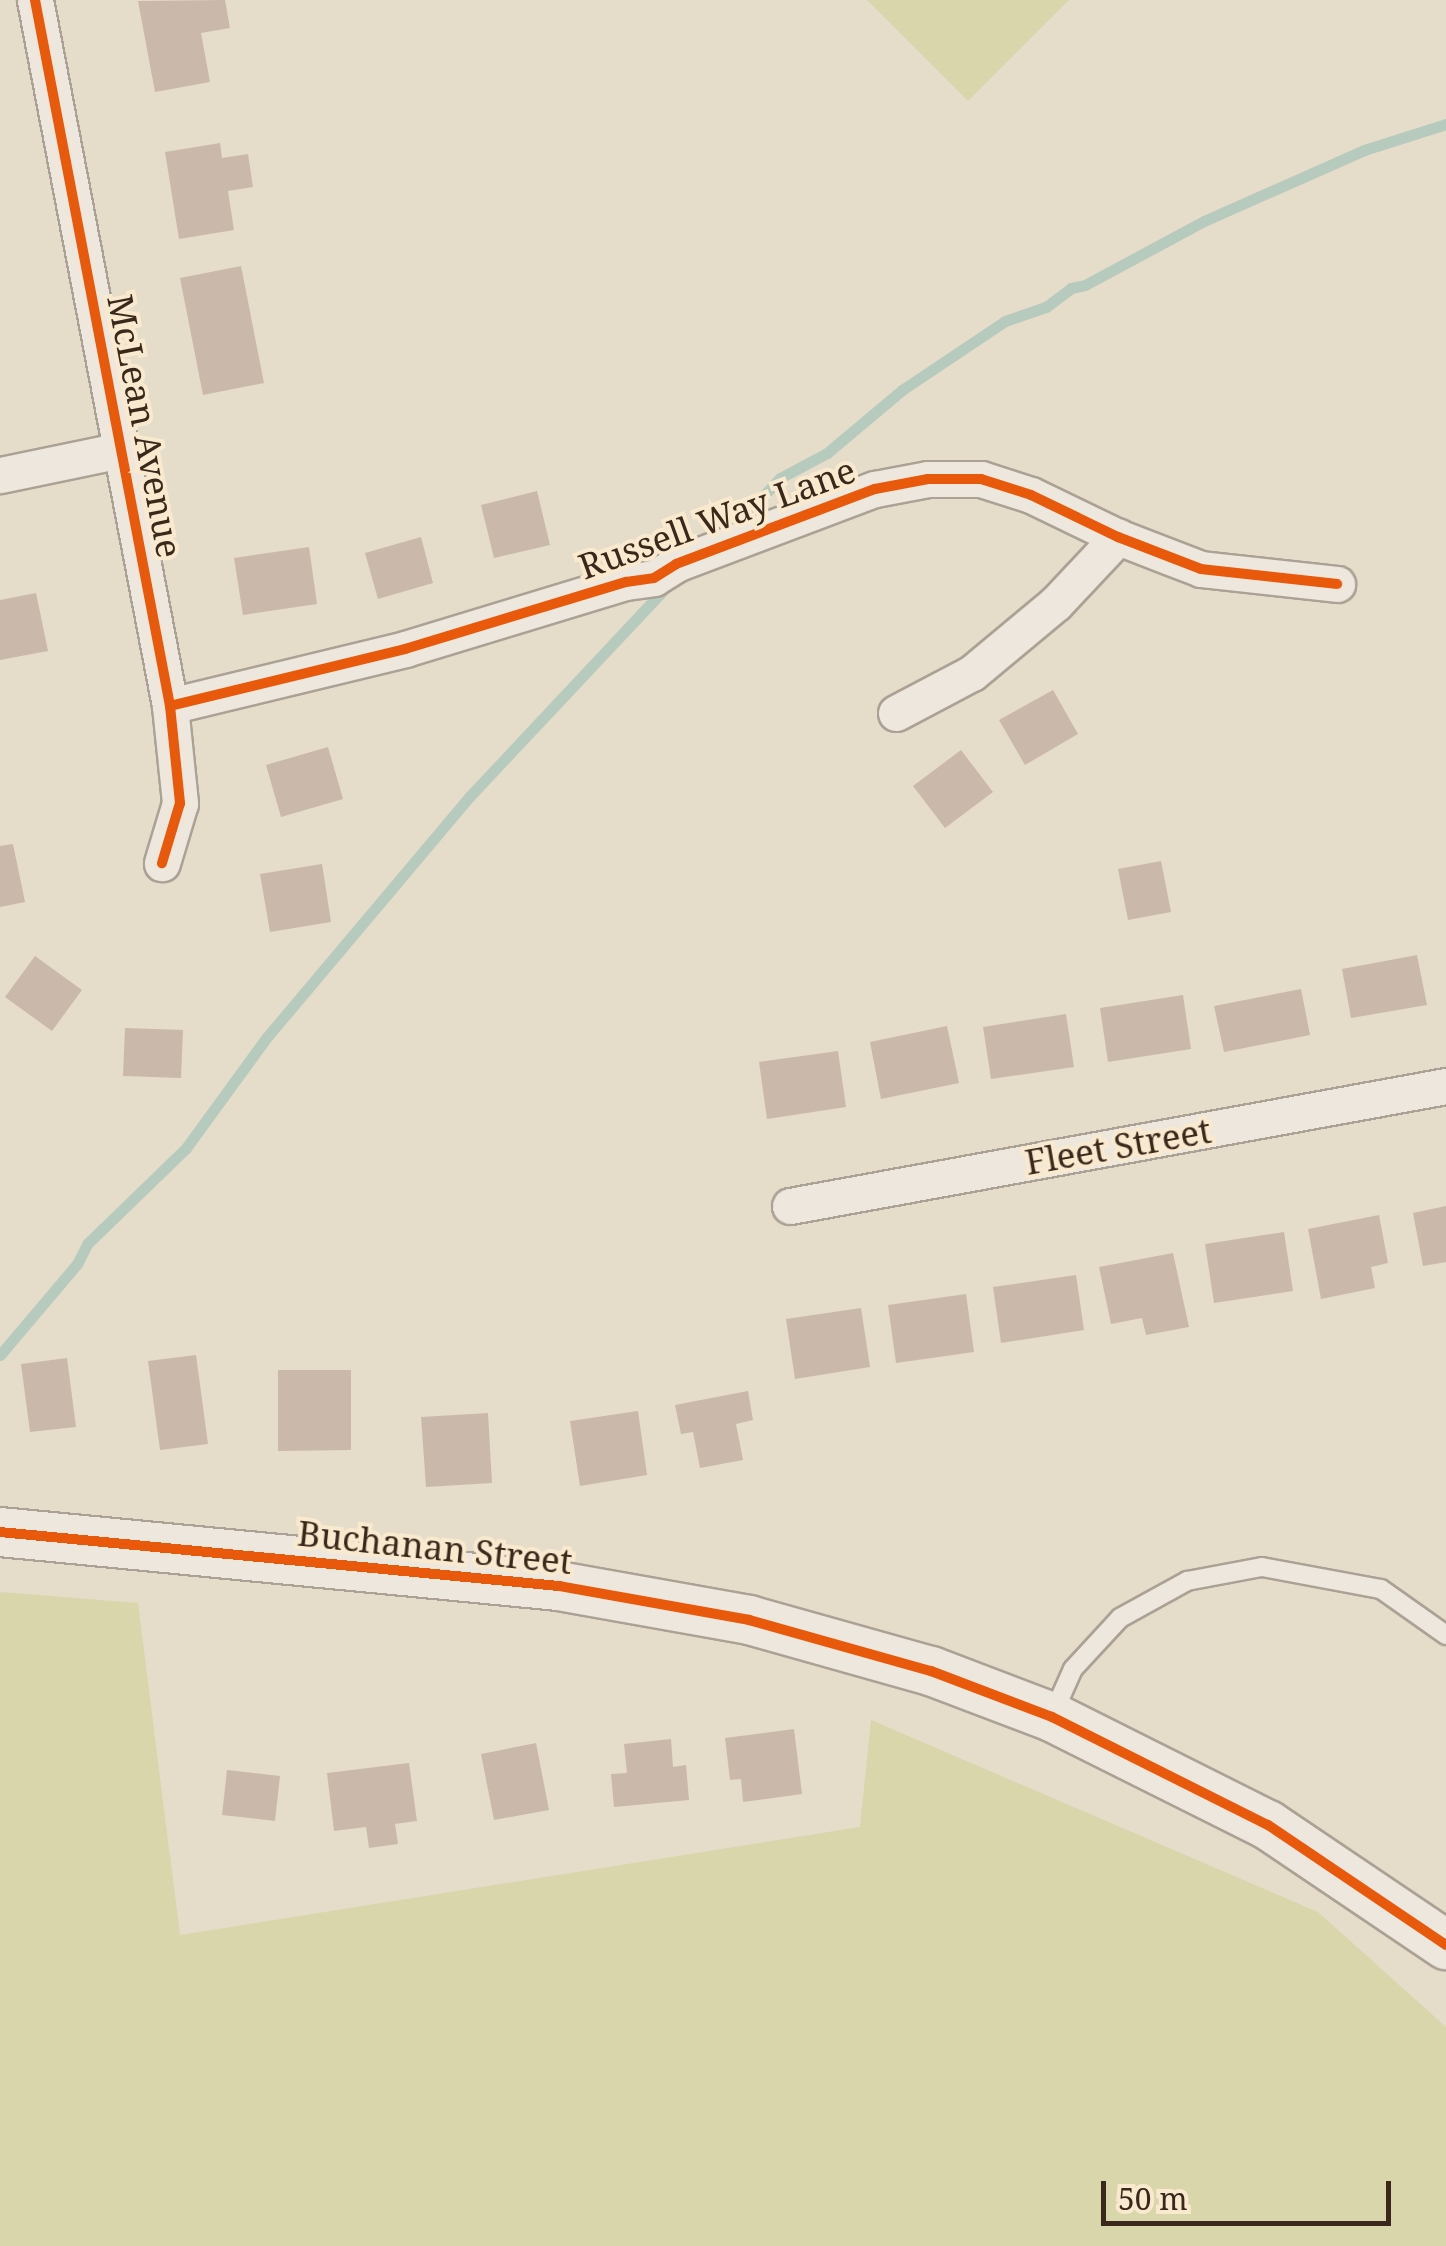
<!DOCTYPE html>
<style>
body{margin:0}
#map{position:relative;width:1446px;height:2246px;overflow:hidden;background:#e6dcca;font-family:"Noto Serif",serif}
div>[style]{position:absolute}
.green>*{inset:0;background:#d9d6ab}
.stream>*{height:11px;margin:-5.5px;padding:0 5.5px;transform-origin:5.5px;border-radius:5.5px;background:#b6cabd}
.building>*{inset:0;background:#cab9aa}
.roads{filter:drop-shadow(2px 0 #aba194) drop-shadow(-2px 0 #aba194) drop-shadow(0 2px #aba194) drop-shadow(0 -2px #aba194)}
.lane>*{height:18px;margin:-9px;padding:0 9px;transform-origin:9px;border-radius:9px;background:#ede7dd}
.street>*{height:35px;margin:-17.5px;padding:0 17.5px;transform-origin:17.5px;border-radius:17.5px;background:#ede7dd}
.secondary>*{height:48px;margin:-24px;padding:0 24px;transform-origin:24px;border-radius:24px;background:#ede7dd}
.cycleway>*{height:10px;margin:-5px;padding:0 5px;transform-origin:5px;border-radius:5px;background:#e8590c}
span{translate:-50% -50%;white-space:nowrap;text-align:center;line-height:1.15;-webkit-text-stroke:8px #f9eacf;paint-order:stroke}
.street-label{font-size:35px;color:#3a281b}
.scale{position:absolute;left:1101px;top:2181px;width:290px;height:45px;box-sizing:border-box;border:5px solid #3a281b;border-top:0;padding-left:12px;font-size:30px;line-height:35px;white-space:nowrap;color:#3a281b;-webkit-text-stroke:8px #f9eacf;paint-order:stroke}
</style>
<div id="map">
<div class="green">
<i style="clip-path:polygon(867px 0,1069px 0,968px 101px)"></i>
<i style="clip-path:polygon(0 1592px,138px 1603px,180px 1935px,860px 1827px,871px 1720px,1318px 1912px,1446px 2027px,1446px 2246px,0 2246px)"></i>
</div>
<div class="stream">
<i style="left:732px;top:529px;width:70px;rotate:-46.7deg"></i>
<i style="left:780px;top:478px;width:53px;rotate:-28deg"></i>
<i style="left:827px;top:453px;width:98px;rotate:-40deg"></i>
<i style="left:902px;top:390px;width:124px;rotate:-33.8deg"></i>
<i style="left:1005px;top:321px;width:43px;rotate:-18.9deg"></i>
<i style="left:1046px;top:307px;width:31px;rotate:-37deg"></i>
<i style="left:1071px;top:288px;width:14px;rotate:-12deg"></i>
<i style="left:1085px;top:285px;width:135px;rotate:-28.3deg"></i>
<i style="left:1204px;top:221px;width:175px;rotate:-23.9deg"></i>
<i style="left:1364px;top:150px;width:86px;rotate:-17.6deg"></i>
<i style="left:0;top:1355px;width:119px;rotate:-49.8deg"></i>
<i style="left:77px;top:1264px;width:22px;rotate:-63deg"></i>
<i style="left:87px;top:1244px;width:138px;rotate:-44.1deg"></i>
<i style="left:186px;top:1148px;width:137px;rotate:-53.9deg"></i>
<i style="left:267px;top:1037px;width:315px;rotate:-49.9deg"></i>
<i style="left:470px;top:796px;width:291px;rotate:-46.8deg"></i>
</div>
<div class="building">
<i style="clip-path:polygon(225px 0,230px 28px,201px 33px,210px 82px,155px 92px,138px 1px)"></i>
<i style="clip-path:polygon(220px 143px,222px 158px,248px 154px,253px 187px,228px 191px,234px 230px,179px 239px,165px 152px)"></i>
<i style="clip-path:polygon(241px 266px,264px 383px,203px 395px,180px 278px)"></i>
<i style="clip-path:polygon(537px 491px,550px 545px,494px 558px,481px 505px)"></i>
<i style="clip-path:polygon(421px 537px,433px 583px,378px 599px,365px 553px)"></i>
<i style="clip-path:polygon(309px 547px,317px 604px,243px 615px,234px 558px)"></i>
<i style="clip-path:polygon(36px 593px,48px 651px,0 660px,0 600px)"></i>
<i style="clip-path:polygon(1053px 690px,1078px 734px,1025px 765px,999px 720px)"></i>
<i style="clip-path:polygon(328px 747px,343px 799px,281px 817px,266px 765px)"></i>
<i style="clip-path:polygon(961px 750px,993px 792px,945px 828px,913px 786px)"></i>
<i style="clip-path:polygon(13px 844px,25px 902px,0 907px,0 846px)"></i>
<i style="clip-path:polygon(1161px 861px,1171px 912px,1128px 920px,1118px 869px)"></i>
<i style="clip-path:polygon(322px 864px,331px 922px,270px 932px,260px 874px)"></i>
<i style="clip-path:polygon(1417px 955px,1427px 1005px,1351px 1018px,1342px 969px)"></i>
<i style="clip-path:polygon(35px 956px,82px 990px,52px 1031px,5px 997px)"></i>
<i style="clip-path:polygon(1301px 989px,1310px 1035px,1224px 1052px,1214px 1006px)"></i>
<i style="clip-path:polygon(1183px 995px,1191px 1049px,1108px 1062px,1100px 1008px)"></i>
<i style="clip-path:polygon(1066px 1014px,1074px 1067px,991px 1079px,983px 1027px)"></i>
<i style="clip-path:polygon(947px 1026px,959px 1083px,881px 1099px,870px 1042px)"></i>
<i style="clip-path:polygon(125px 1028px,183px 1030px,181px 1078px,123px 1076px)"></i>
<i style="clip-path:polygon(838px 1051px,846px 1107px,767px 1119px,759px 1062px)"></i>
<i style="clip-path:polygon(1446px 1206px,1446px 1262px,1423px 1266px,1413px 1213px)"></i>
<i style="clip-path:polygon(1379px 1215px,1388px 1263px,1371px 1267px,1375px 1288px,1321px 1299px,1308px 1229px)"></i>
<i style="clip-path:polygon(1284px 1232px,1293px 1291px,1214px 1303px,1205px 1244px)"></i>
<i style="clip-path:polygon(1173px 1253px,1189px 1327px,1146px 1335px,1142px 1318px,1111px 1324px,1099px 1267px)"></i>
<i style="clip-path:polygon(1076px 1275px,1084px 1330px,1001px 1343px,993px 1287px)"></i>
<i style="clip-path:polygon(966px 1294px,974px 1352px,896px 1363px,888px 1305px)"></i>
<i style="clip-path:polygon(861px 1308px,870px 1367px,795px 1379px,786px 1319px)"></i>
<i style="clip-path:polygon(196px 1355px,208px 1444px,160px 1450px,148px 1361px)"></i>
<i style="clip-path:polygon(67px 1358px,76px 1427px,30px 1432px,21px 1364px)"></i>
<i style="clip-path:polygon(278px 1370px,351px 1370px,351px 1450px,278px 1451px)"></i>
<i style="clip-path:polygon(748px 1391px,753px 1420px,736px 1424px,743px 1460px,700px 1468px,693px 1432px,681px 1434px,675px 1405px)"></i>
<i style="clip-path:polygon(638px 1411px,647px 1475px,580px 1486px,570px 1421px)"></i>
<i style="clip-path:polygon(488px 1413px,492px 1483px,426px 1487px,421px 1417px)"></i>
<i style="clip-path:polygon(794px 1729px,802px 1794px,743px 1802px,741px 1779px,730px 1780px,725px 1738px)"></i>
<i style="clip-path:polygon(671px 1739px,673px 1767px,686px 1765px,689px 1800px,614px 1807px,611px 1774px,627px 1773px,624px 1744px)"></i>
<i style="clip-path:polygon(536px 1743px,549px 1810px,494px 1820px,481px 1754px)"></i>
<i style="clip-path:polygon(409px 1763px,417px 1821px,395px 1824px,398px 1844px,369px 1848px,366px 1827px,334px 1831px,327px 1773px)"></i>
<i style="clip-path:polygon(227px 1770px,280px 1776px,275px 1821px,222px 1815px)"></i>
</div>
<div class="roads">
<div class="lane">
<i style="left:1052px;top:1716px;width:51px;rotate:-65.9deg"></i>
<i style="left:1073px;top:1669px;width:69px;rotate:-47.3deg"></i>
<i style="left:1120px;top:1618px;width:77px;rotate:-28.9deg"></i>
<i style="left:1187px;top:1581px;width:76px;rotate:-10.6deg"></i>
<i style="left:1262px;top:1567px;width:121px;rotate:10.5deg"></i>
<i style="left:1381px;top:1589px;width:80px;rotate:35.3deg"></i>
</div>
<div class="street">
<i style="left:35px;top:0;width:719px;rotate:79.17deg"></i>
<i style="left:170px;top:706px;width:98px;rotate:84.1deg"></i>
<i style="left:180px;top:803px;width:63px;rotate:106.7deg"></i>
<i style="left:0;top:475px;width:124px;rotate:-11.7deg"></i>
<i style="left:170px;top:706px;width:242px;rotate:-13.6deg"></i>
<i style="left:405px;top:649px;width:231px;rotate:-16.9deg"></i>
<i style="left:626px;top:582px;width:28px;rotate:-8deg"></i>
<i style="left:654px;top:578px;width:26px;rotate:-32deg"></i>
<i style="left:676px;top:564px;width:213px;rotate:-20.7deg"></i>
<i style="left:875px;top:489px;width:54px;rotate:-10.7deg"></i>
<i style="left:928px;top:479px;width:53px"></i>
<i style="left:981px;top:479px;width:52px;rotate:17.7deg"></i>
<i style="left:1031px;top:495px;width:97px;rotate:25.8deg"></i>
<i style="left:1118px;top:537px;width:89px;rotate:21.1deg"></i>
<i style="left:1201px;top:569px;width:137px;rotate:6.3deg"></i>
<i style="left:896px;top:713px;width:86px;rotate:-27.8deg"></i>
<i style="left:972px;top:673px;width:109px;rotate:-39.8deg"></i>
<i style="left:1056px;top:603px;width:91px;rotate:-46.8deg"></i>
<i style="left:790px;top:1206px;width:667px;rotate:-10.37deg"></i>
</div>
<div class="secondary">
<i style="left:0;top:1532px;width:562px;rotate:5.52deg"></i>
<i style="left:559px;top:1586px;width:193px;rotate:10.1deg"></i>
<i style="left:749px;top:1620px;width:189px;rotate:15.7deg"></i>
<i style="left:931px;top:1671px;width:129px;rotate:20.8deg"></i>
<i style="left:1052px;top:1717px;width:241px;rotate:26.6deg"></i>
<i style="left:1268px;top:1825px;width:215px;rotate:34deg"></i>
</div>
</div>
<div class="cycleway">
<i style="left:35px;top:0;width:719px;rotate:79.17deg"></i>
<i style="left:170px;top:706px;width:98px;rotate:84.1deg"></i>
<i style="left:180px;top:803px;width:63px;rotate:106.7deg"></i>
<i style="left:170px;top:706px;width:242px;rotate:-13.6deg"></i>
<i style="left:405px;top:649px;width:231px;rotate:-16.9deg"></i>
<i style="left:626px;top:582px;width:28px;rotate:-8deg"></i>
<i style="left:654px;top:578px;width:26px;rotate:-32deg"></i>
<i style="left:676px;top:564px;width:213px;rotate:-20.7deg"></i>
<i style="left:875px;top:489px;width:54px;rotate:-10.7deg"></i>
<i style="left:928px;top:479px;width:53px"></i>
<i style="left:981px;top:479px;width:52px;rotate:17.7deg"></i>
<i style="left:1031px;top:495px;width:97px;rotate:25.8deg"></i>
<i style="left:1118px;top:537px;width:89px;rotate:21.1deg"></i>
<i style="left:1201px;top:569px;width:137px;rotate:6.3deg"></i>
<i style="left:0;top:1532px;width:562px;rotate:5.52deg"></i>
<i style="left:559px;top:1586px;width:193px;rotate:10.1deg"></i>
<i style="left:749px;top:1620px;width:189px;rotate:15.7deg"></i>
<i style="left:931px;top:1671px;width:129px;rotate:20.8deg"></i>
<i style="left:1052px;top:1717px;width:241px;rotate:26.6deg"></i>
<i style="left:1268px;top:1825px;width:215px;rotate:34deg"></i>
</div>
<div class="street-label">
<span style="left:145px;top:426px;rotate:79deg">McLean Avenue</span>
<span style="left:717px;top:518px;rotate:-20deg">Russell Way Lane</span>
<span style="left:1118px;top:1146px;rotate:-10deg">Fleet Street</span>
<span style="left:435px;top:1547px;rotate:6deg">Buchanan Street</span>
</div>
<div class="scale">50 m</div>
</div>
